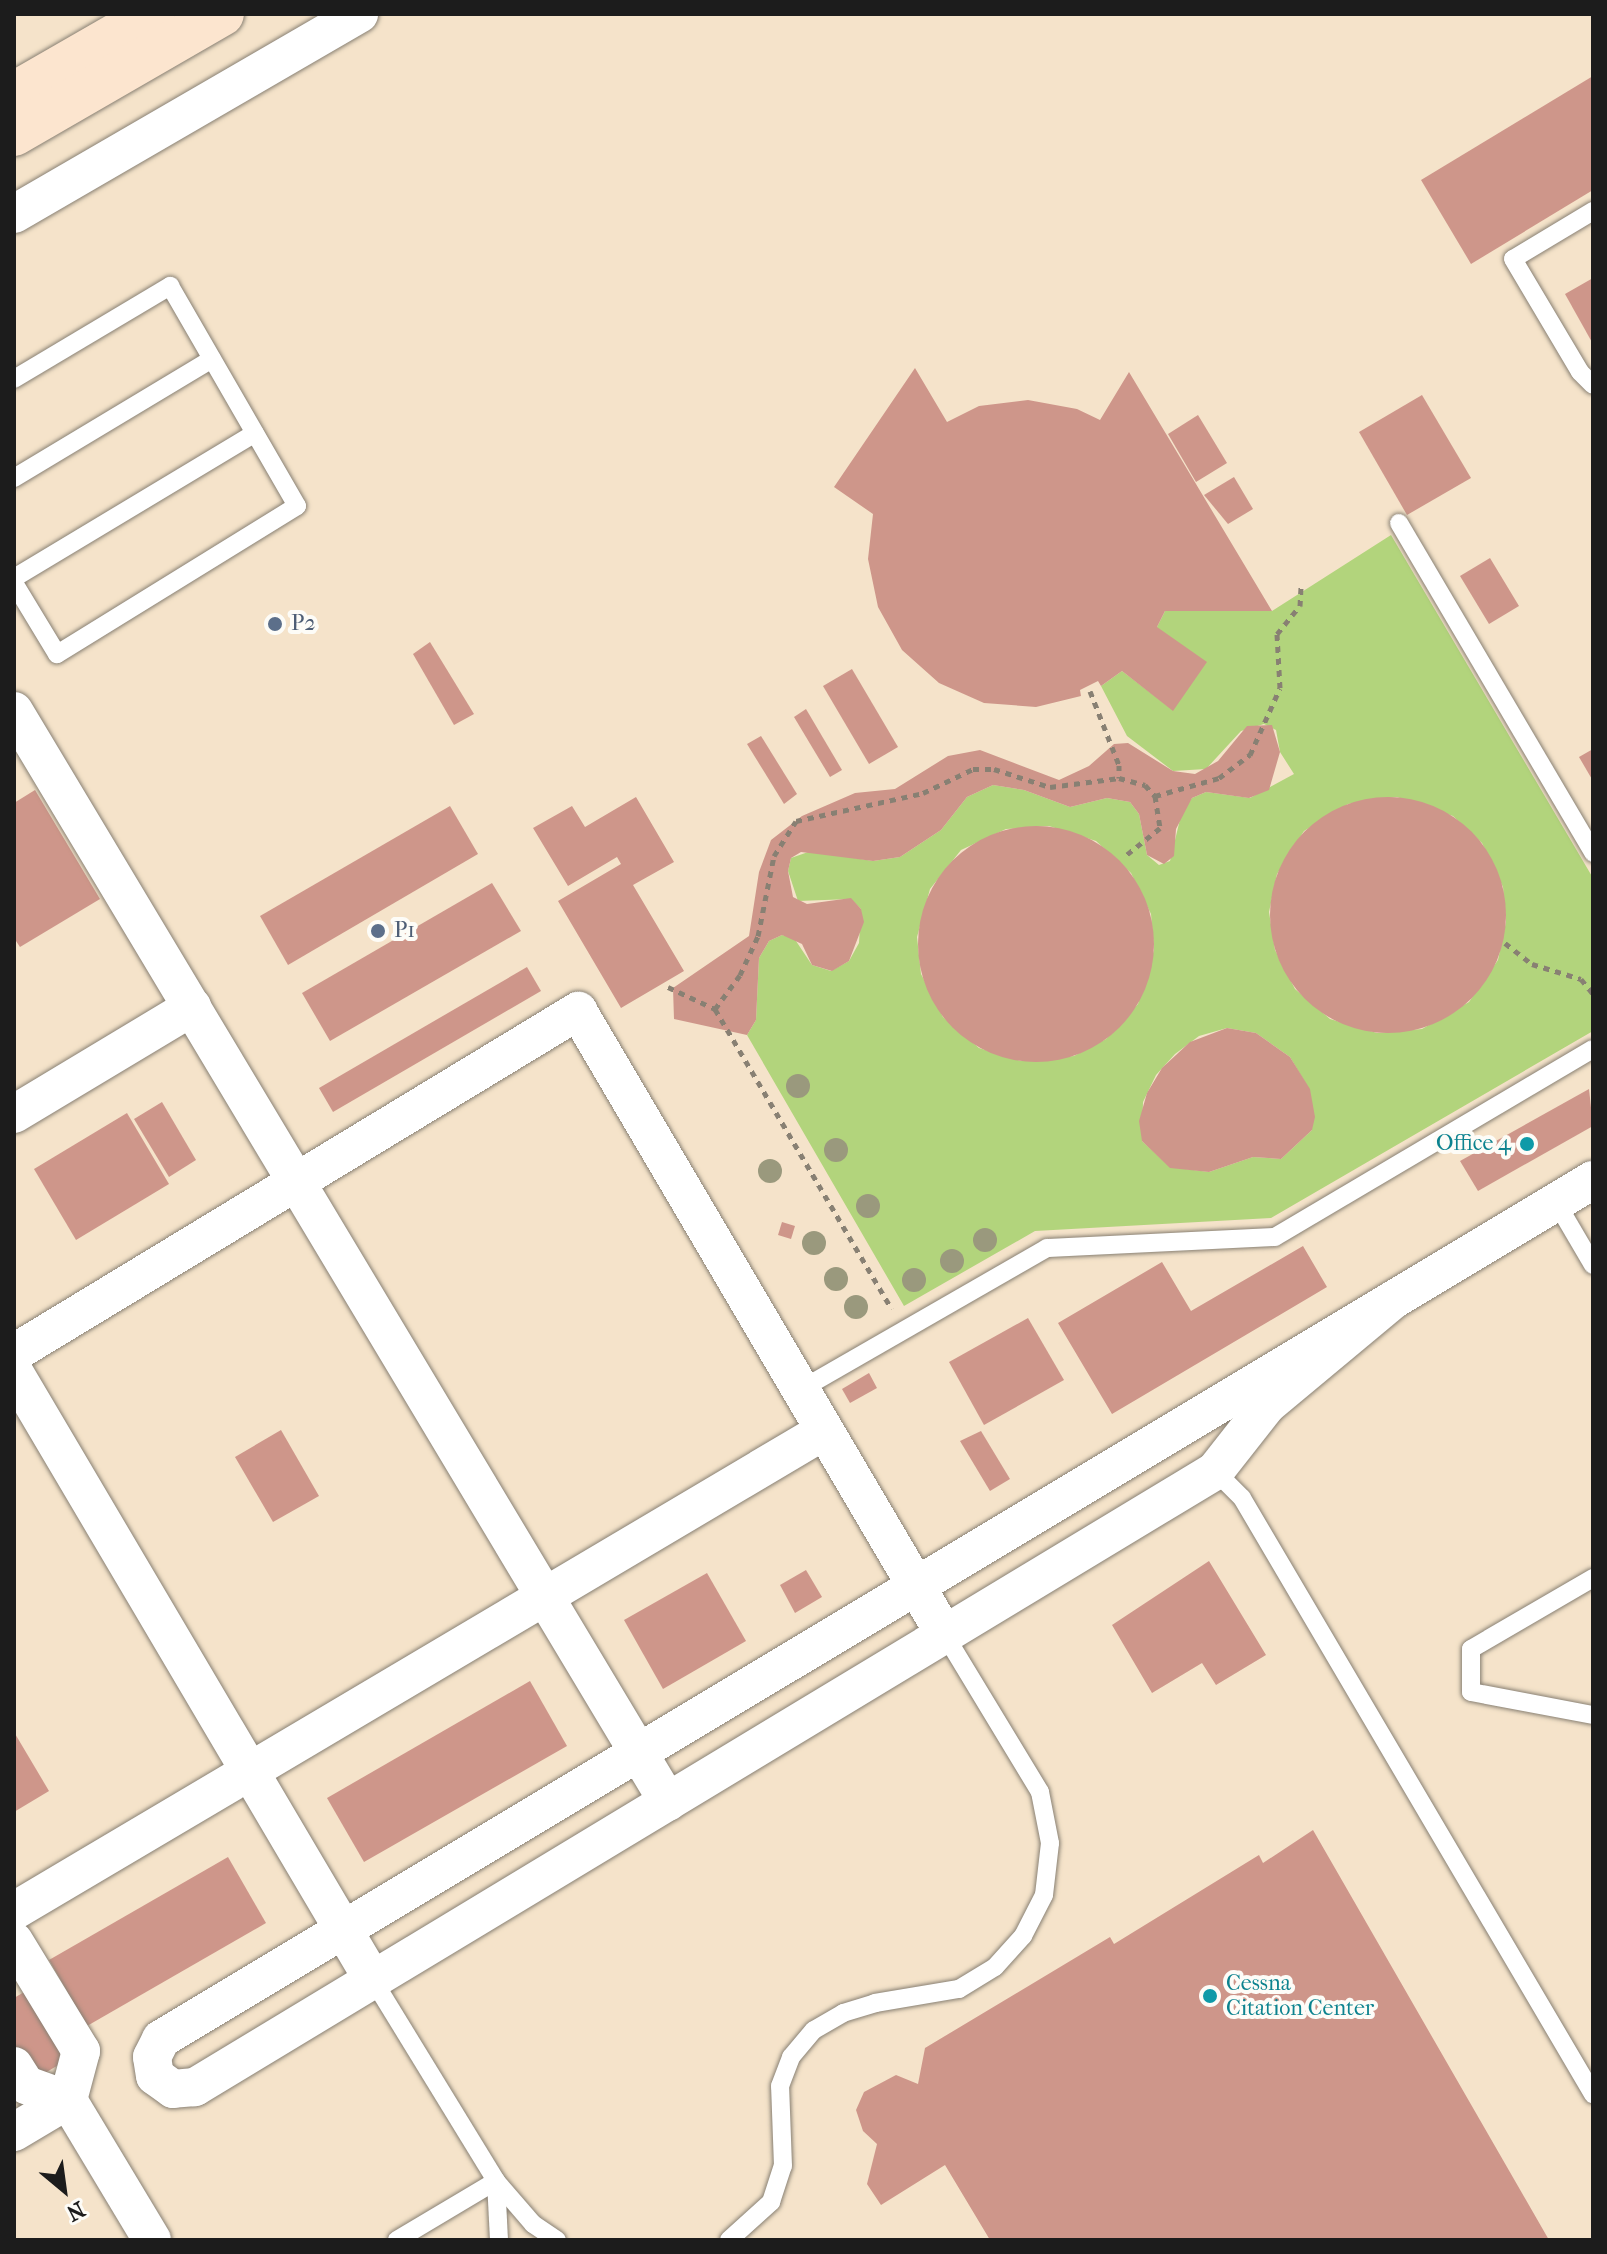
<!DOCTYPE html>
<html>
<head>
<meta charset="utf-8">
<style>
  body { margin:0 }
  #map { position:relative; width:1607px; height:2254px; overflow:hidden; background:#f5e3ca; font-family:"IM FELL French Canon",serif }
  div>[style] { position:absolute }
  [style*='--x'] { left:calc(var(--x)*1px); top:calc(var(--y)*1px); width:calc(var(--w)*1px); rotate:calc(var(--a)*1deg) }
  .green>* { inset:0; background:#b2d47c }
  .building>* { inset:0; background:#ce968a }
  .round { border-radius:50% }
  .path>* { height:5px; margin-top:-2.5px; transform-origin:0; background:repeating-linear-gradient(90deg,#888073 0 6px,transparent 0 12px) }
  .roads { filter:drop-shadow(0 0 2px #888073) drop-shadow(0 0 2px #888073) }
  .service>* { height:18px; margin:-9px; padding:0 9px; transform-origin:9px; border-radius:9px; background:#fff }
  .minor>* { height:38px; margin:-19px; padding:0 19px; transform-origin:19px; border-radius:19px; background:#fff }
  .secondary>* { height:44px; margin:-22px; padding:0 22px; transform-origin:22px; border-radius:22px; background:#fce5cf }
  .trees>* { width:24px; height:24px; margin:-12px; border-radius:50%; background:#9a997d }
  .dots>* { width:22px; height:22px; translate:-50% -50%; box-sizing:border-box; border:4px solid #fdfcf7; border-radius:50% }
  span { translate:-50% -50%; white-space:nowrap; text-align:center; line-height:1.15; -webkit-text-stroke:8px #fdfcf7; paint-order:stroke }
  .service-label { font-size:22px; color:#4e5e75 }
  .left { translate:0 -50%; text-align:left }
  .culture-label { font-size:22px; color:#0d838f }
  .right { translate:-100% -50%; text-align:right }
  .frame { position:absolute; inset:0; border:16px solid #1c1c1c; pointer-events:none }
  .north { position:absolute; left:24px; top:2150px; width:80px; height:80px; -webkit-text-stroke:6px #fdfcf7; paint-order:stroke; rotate:151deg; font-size:22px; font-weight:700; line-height:32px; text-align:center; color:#1c1c1c }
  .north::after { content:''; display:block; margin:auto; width:28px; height:36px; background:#1c1c1c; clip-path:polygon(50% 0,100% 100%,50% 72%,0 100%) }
</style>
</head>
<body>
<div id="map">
  <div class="green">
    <div style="clip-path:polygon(evenodd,1391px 535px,1593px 878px,1593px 1031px,1271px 1218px,1035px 1231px,904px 1306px,747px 1035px,756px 1020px,759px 958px,769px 941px,782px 935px,794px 938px,812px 965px,831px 971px,849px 961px,859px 943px,861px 909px,851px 899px,798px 901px,788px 871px,791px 858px,811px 851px,873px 861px,900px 857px,941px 830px,967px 797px,993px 785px,1024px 790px,1070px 807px,1107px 798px,1130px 802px,1139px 814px,1147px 855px,1159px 865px,1170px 861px,1182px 811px,1192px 798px,1206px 792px,1250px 798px,1294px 774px,1280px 752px,1276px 730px,1264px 724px,1241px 731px,1206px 769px,1173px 771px,1127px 736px,1101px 686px,1122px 671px,1173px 710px,1157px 627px,1165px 611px,1272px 611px,1391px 535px,1397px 797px,1453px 816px,1482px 843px,1503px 887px,1506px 922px,1498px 960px,1469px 1002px,1422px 1029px,1377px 1033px,1330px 1019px,1295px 989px,1275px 950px,1269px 912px,1277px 874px,1304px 831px,1348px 804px,1397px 797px,1391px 535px,1049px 826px,1096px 841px,1131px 873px,1151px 914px,1154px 950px,1138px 1004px,1106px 1039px,1074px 1056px,1021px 1061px,979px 1048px,943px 1017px,921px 974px,917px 937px,930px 889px,961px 850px,1006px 829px,1049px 826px,1391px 535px,1227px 1028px,1256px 1033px,1290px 1057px,1309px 1089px,1312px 1130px,1281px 1159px,1253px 1157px,1209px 1172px,1170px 1167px,1142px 1141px,1143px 1102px,1156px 1075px,1175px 1054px,1199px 1036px,1227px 1028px)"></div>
  </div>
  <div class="building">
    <div style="clip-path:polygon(1593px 76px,1593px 190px,1471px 264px,1421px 180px)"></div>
    <div style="clip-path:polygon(1593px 278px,1593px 344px,1565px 294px)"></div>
    <div style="clip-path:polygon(915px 368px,947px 422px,979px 406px,1028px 400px,1077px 409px,1100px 420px,1129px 372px,1272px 611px,1165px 611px,1157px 627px,1207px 662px,1173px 711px,1122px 671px,1101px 686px,1098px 681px,1080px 690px,1081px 696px,1036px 707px,984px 703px,939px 683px,902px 650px,878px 607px,868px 559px,873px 514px,834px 487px)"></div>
    <div style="clip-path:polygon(1422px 395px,1471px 478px,1407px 515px,1359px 432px)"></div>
    <div style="clip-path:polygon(1198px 415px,1227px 463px,1196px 482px,1168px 434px)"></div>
    <div style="clip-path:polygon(1234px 477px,1253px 509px,1228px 524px,1204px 495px)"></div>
    <div style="clip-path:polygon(1490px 558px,1519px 606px,1489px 624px,1460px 576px)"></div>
    <div style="clip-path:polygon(430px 642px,474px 714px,454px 725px,413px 654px)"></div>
    <div style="clip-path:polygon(852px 669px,898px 747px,869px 764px,823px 686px)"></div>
    <div style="clip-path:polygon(806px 709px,842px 770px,830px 777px,794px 717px)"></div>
    <div style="clip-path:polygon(1272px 725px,1280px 752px,1269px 790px,1249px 798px,1206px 792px,1192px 798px,1176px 829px,1174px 856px,1164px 864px,1147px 855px,1139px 814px,1130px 802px,1107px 798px,1070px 807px,1024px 790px,993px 785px,967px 797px,941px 830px,900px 857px,873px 861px,801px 852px,791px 858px,788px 871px,793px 897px,807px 904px,851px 898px,861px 909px,864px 922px,849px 961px,832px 971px,812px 965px,802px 944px,782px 935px,769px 941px,759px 958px,756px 1020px,747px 1035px,674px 1019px,673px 988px,749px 936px,759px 872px,771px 840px,802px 816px,855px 793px,895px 789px,948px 756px,980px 750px,1059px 780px,1089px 766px,1114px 744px,1128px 743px,1173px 771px,1195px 774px,1218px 761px,1247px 726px)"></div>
    <div style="clip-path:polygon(761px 736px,797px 794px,784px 804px,747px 744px)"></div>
    <div style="clip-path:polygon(1593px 749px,1593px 781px,1579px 757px)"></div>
    <div style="clip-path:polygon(35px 790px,100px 899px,20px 947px,14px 938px,14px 803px)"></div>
    <div class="round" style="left:1270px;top:797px;width:236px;height:236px"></div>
    <div style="clip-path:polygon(636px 797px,674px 862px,633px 885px,684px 971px,621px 1008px,558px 901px,621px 864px,617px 857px,568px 886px,533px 828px,572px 806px,585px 827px)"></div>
    <div style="clip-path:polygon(450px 806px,478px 854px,288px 965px,260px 916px)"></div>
    <div class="round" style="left:918px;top:826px;width:236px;height:236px"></div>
    <div style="clip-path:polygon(492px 883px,521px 931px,330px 1041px,302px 993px)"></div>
    <div style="clip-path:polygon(527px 967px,541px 991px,333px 1112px,319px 1088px)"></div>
    <div style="clip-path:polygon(1227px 1028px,1256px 1033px,1290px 1057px,1310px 1089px,1315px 1117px,1312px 1130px,1281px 1159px,1253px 1157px,1209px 1172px,1170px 1168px,1142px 1141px,1139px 1121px,1147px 1093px,1162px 1068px,1190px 1042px)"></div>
    <div style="clip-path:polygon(1589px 1089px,1593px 1126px,1478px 1191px,1460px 1161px)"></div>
    <div style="clip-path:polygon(162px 1102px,196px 1160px,169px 1177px,134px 1119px)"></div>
    <div style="clip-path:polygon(127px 1113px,169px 1184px,76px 1240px,34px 1169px)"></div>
    <div style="clip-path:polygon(782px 1222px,795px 1226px,791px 1239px,778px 1235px)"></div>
    <div style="clip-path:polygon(1303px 1246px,1327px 1287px,1112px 1414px,1058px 1323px,1162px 1262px,1191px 1311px)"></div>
    <div style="clip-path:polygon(1028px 1318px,1064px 1380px,984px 1425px,949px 1362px)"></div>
    <div style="clip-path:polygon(869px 1373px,877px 1388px,850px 1403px,842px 1389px)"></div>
    <div style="clip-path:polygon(281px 1430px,319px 1496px,273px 1522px,235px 1457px)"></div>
    <div style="clip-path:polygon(981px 1431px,1010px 1479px,990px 1491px,960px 1441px)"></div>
    <div style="clip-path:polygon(1209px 1561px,1266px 1655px,1216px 1685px,1202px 1663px,1152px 1693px,1112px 1625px)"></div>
    <div style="clip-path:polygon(806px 1570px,822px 1597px,795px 1613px,780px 1585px)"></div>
    <div style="clip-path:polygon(707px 1573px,746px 1641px,663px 1689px,624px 1620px)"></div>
    <div style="clip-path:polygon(530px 1681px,567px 1746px,364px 1862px,327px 1798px)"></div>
    <div style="clip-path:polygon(14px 1732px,49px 1791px,14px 1812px)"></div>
    <div style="clip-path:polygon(1313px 1830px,1549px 2240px,990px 2240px,945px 2165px,881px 2205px,867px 2184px,877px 2144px,863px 2131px,856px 2110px,864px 2092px,896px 2075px,918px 2084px,925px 2048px,1110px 1937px,1114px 1944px,1259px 1855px,1263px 1863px)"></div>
    <div style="clip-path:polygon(228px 1857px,266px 1923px,87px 2026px,49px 1960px)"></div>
    <div style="clip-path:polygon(26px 1991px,67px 2060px,33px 2080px,14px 2047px,14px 1998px)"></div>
  </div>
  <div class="path">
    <div style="--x:1090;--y:691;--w:79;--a:68.6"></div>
    <div style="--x:1119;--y:765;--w:13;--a:90"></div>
    <div style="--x:1155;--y:796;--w:66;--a:-15.7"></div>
    <div style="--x:1219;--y:778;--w:39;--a:-37"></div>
    <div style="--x:1250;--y:755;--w:73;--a:-65.9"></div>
    <div style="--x:1280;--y:688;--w:54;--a:-93.2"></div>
    <div style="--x:1277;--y:634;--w:36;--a:-51"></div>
    <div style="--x:1300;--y:606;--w:21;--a:-87"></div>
    <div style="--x:1505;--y:943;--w:34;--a:38"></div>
    <div style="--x:1532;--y:964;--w:51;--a:17"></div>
    <div style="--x:1581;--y:979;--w:19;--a:51"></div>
    <div style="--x:668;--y:987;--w:52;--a:25.1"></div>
    <div style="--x:715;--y:1009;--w:348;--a:59.5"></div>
    <div style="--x:715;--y:1009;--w:42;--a:-53.7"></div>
    <div style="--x:740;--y:975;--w:43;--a:-65.2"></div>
    <div style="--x:758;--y:936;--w:82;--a:-78.7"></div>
    <div style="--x:774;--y:856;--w:41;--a:-57.8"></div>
    <div style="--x:796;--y:821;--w:130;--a:-12.4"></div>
    <div style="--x:923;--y:793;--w:55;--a:-25.6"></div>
    <div style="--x:973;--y:769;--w:21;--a:0"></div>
    <div style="--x:994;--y:769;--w:59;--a:17.8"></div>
    <div style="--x:1050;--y:787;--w:70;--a:-7.4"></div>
    <div style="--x:1119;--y:778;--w:27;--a:15"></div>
    <div style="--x:1145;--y:785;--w:15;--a:48"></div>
    <div style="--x:1155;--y:796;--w:32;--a:81"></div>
    <div style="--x:1160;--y:828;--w:45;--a:141.3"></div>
  </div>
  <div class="roads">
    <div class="service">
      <div style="--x:1593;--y:211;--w:93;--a:149"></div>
      <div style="--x:1513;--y:259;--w:131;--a:59.3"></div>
      <div style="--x:1580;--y:372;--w:18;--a:45"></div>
      <div style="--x:14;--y:379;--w:182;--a:-30.8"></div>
      <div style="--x:170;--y:286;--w:254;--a:60"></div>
      <div style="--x:297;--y:506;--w:282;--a:148.3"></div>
      <div style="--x:57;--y:654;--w:83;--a:-121.2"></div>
      <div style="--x:14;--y:478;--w:231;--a:-31"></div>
      <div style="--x:1399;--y:523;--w:383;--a:59.5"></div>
      <div style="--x:14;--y:578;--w:281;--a:-31"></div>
      <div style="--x:1556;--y:1202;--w:73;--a:59.6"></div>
      <div style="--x:800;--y:1390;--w:285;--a:-29.9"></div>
      <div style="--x:1047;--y:1248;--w:228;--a:-2.8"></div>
      <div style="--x:1275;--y:1237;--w:369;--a:-30.6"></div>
      <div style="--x:1215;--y:1471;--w:38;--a:45"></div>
      <div style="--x:1242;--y:1498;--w:692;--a:59.51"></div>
      <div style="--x:1593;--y:1578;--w:141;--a:149.8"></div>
      <div style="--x:1471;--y:1649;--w:43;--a:90"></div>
      <div style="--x:1471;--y:1692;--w:124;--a:10.7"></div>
      <div style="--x:373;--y:1980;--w:236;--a:58.5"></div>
      <div style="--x:496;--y:2181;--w:57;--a:49.3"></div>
      <div style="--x:533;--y:2224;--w:29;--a:34"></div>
      <div style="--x:397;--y:2240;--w:115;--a:-30.8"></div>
      <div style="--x:496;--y:2181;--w:59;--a:87.1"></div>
      <div style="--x:729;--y:2240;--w:57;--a:-42.1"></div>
      <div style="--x:771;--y:2202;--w:38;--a:-72"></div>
      <div style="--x:783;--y:2166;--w:80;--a:-92.1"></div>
      <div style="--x:780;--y:2086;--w:31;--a:-69"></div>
      <div style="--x:791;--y:2057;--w:35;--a:-50"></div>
      <div style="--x:814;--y:2030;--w:34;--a:-30"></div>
      <div style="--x:843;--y:2013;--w:34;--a:-17"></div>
      <div style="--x:875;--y:2003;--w:85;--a:-9.5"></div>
      <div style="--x:959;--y:1989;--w:42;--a:-31.4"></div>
      <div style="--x:995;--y:1967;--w:42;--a:-47.9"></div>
      <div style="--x:1023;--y:1936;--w:46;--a:-62.9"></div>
      <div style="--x:1044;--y:1895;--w:52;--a:-83.4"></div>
      <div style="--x:1050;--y:1843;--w:52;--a:-101.1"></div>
      <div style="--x:1040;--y:1792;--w:184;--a:-121.2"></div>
    </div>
    <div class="minor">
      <div style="--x:14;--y:214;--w:399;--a:-30.1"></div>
      <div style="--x:14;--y:711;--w:1272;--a:59.06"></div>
      <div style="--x:14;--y:1114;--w:208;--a:-31"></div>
      <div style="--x:1393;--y:1300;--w:164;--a:140.2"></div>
      <div style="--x:1267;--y:1405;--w:84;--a:128.2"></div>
      <div style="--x:1215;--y:1471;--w:1192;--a:148.87"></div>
      <div style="--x:195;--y:2087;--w:22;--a:175"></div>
      <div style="--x:173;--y:2089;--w:22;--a:-144"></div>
      <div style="--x:155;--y:2076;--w:19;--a:-99"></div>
      <div style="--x:152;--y:2057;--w:20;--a:-63"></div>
      <div style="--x:161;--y:2039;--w:1670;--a:-30.96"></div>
      <div style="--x:14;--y:1353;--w:660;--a:-31.23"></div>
      <div style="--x:578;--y:1011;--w:724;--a:59.54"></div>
      <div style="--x:14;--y:1372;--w:706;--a:59.44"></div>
      <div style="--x:14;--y:1911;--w:942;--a:-30.65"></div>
      <div style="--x:14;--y:1941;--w:129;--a:58.7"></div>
      <div style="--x:81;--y:2051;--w:51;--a:104.9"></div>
      <div style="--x:68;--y:2100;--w:63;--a:149.3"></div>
      <div style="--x:14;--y:2066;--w:22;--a:58"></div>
      <div style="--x:26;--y:2085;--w:45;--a:19.7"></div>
      <div style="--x:68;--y:2100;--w:163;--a:59"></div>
    </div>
    <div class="secondary">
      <div style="--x:14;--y:94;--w:160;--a:-29.9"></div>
      <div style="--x:14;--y:134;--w:240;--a:-30"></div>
    </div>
  </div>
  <div class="trees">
    <div style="left:798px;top:1086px"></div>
    <div style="left:836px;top:1150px"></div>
    <div style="left:770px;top:1171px"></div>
    <div style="left:868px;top:1206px"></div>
    <div style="left:985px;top:1240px"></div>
    <div style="left:814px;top:1243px"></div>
    <div style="left:952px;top:1261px"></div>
    <div style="left:836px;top:1279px"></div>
    <div style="left:914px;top:1280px"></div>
    <div style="left:856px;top:1307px"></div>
  </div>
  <div class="dots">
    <div style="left:275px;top:624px;background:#5c6f8a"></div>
    <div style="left:378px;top:931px;background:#5c6f8a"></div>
    <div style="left:1527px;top:1144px;background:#0f9aa8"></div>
    <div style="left:1210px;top:1996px;background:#0f9aa8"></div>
  </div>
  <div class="service-label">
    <span class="left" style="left:291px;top:624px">P2</span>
    <span class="left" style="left:394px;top:931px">P1</span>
  </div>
  <div class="culture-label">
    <span class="right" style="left:1511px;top:1144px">Office 4</span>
    <span class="left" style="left:1226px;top:1996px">Cessna<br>Citation Center</span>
  </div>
  <div class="frame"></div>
  <div class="north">N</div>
</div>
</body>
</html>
